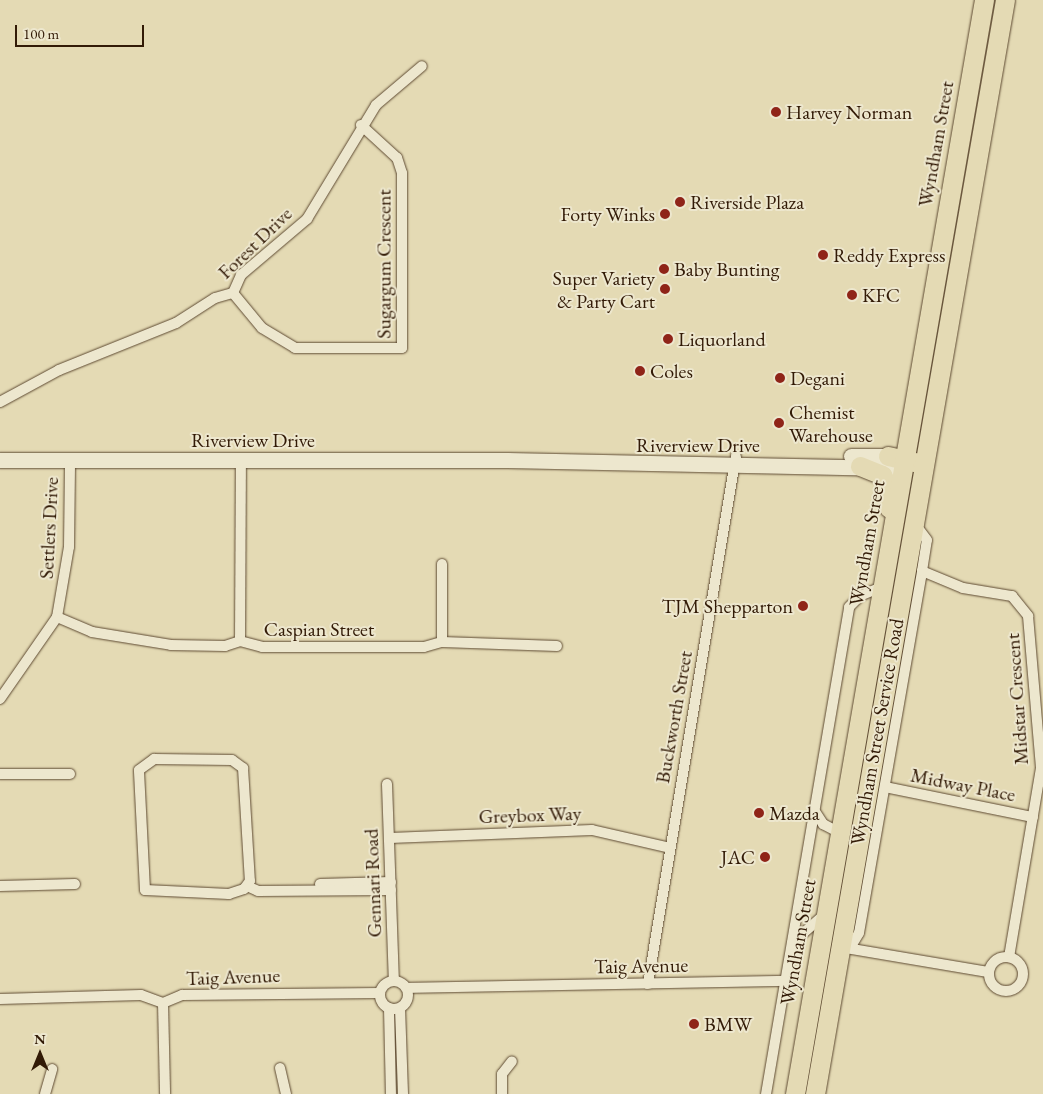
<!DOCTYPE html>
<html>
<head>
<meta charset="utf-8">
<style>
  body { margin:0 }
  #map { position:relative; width:1043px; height:1094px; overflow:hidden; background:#e4dab4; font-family:"EB Garamond",serif }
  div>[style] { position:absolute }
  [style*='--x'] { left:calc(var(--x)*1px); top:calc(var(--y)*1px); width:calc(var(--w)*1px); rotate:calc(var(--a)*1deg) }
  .roads { filter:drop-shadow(0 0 1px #5e4a32) drop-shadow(0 0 1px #5e4a32) }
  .street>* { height:10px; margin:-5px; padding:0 5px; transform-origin:5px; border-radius:5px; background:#ede7ce }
  .street>.ring { margin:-5px; padding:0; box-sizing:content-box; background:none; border:10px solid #ede7ce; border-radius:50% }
  .secondary>* { height:15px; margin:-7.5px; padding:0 7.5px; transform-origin:7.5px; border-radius:7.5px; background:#ede7ce }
  .highway>* { height:19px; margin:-9.5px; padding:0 9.5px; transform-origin:9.5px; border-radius:9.5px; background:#e4dab4 }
  .dots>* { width:14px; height:14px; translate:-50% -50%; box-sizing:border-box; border:2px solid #ede7ce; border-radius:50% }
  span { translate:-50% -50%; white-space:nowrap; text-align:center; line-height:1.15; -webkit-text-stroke:4px #ede7ce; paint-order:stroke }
  .poi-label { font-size:20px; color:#321a06 }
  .left { translate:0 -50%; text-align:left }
  .right { translate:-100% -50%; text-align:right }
  .street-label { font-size:20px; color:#321a06 }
  .north { position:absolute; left:15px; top:1029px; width:50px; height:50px; -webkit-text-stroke:4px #ede7ce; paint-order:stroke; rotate:0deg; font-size:14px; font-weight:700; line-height:20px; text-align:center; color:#321a06 }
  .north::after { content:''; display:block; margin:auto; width:18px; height:22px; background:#321a06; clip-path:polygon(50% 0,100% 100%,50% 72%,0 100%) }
  .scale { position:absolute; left:15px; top:25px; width:129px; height:22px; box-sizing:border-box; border:2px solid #321a06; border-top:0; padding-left:6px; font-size:15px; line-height:18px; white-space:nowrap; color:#321a06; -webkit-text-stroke:4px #ede7ce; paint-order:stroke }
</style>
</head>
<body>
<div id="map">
  <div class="roads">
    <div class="street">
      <div style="--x:233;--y:293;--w:45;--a:50.4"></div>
      <div style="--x:262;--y:328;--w:39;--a:31"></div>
      <div style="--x:295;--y:348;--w:107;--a:0"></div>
      <div style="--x:402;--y:348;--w:175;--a:-90"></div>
      <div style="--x:402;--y:173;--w:16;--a:-108"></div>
      <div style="--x:397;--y:158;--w:49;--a:-137.5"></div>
      <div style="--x:0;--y:402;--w:67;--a:-28.5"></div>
      <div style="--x:59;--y:370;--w:126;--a:-21.9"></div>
      <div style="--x:176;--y:323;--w:46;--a:-32.7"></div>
      <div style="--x:215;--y:298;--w:19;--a:-16"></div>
      <div style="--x:233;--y:293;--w:20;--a:-66"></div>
      <div style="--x:241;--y:275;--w:87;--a:-40.3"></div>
      <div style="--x:307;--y:219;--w:133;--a:-58.8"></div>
      <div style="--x:376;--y:105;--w:60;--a:-40.3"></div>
      <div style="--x:922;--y:571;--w:44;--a:22.5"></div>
      <div style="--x:963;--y:588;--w:50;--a:9.3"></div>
      <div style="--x:1012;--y:596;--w:26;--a:51"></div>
      <div style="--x:1028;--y:616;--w:153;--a:85.1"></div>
      <div style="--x:1041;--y:768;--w:192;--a:99.6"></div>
      <div style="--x:57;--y:617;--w:38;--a:23"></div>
      <div style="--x:92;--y:632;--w:80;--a:9.3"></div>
      <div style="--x:171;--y:645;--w:54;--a:1.1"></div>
      <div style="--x:225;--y:646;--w:16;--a:-18"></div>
      <div style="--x:240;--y:641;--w:23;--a:15"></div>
      <div style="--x:262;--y:647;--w:162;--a:0"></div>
      <div style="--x:424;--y:647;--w:19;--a:-16"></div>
      <div style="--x:442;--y:642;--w:115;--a:2"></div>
      <div style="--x:240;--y:641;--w:181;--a:-89.7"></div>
      <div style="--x:442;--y:642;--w:78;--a:-90"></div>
      <div style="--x:0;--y:699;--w:100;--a:-55.2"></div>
      <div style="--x:57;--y:617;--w:71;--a:-80.3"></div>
      <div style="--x:69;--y:547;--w:87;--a:-89.3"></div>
      <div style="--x:154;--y:759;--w:78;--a:0.7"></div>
      <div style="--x:232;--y:760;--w:14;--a:36"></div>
      <div style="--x:243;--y:768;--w:113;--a:86.5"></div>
      <div style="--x:250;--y:881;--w:10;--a:127"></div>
      <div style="--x:244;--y:889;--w:16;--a:162"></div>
      <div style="--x:229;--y:894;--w:84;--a:-177.3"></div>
      <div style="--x:145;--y:890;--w:120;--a:-92.9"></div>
      <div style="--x:139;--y:770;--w:19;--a:-36"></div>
      <div style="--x:0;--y:774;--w:70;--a:0"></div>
      <div style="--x:387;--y:784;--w:197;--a:88"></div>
      <div style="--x:885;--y:787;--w:151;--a:11.5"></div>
      <div style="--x:814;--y:810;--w:17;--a:57"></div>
      <div style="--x:823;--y:824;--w:19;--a:28"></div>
      <div style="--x:390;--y:838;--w:202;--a:-2.3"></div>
      <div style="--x:592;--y:830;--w:80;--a:13"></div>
      <div style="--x:320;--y:884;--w:71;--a:-1.6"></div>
      <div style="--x:0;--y:886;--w:75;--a:-1.5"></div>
      <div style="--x:247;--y:886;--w:12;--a:24"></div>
      <div style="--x:258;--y:891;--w:133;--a:-0.4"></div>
      <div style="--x:792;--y:943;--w:44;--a:-41.3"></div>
      <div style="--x:846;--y:948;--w:144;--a:9.6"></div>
      <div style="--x:850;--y:948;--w:17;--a:-59"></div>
      <div style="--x:859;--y:933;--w:367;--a:-80.1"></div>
      <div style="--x:922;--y:571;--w:31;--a:-81"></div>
      <div style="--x:927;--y:540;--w:21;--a:-127"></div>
      <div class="ring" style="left:989px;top:957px;width:24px;height:24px"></div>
      <div class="ring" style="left:380px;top:981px;width:18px;height:18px"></div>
      <div style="--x:648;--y:984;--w:535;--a:-80.54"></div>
      <div style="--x:407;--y:988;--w:378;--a:-1.1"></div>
      <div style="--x:0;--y:999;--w:141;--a:-1.6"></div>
      <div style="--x:141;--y:995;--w:23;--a:20"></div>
      <div style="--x:163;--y:1003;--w:21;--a:-23"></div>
      <div style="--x:182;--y:995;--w:198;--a:-0.6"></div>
      <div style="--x:163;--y:1003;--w:91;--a:88.7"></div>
      <div style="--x:389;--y:1008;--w:86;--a:88.7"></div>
      <div style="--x:400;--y:1008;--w:86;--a:88"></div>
      <div style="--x:280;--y:1068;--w:27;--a:77"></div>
      <div style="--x:45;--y:1094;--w:26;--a:-74"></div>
      <div style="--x:502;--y:1094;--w:20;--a:-90"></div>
      <div style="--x:502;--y:1074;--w:16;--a:-52"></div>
      <div style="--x:766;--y:1094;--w:494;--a:-80.3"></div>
      <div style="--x:849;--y:607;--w:16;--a:-45"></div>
      <div style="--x:860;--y:596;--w:25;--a:-23"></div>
    </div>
    <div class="secondary">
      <div style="--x:851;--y:456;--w:37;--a:0"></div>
      <div style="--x:0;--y:460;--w:507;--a:0"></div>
      <div style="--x:507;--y:460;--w:383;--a:1.2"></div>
    </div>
    <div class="highway">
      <div style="--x:888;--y:456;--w:28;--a:13"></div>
      <div style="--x:860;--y:466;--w:24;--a:22"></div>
      <div style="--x:882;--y:475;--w:17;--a:62"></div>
      <div style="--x:890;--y:490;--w:18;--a:93"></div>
      <div style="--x:795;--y:1094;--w:1110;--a:-80.2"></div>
      <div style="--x:815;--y:1094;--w:1110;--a:-80.15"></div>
    </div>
  </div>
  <div class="dots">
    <div style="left:776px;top:112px;background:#8f2418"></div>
    <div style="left:680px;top:202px;background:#8f2418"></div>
    <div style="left:665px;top:214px;background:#8f2418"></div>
    <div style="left:823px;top:255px;background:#8f2418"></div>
    <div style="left:664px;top:269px;background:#8f2418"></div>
    <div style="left:665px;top:289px;background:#8f2418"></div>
    <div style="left:852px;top:295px;background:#8f2418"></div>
    <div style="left:668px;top:339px;background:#8f2418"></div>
    <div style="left:640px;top:371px;background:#8f2418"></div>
    <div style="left:780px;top:378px;background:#8f2418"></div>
    <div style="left:779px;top:423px;background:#8f2418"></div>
    <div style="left:803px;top:606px;background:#8f2418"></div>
    <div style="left:759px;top:813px;background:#8f2418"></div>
    <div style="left:765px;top:857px;background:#8f2418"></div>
    <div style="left:694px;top:1024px;background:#8f2418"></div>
  </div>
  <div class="poi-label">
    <span class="left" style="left:786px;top:112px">Harvey Norman</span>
    <span class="left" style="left:690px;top:202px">Riverside Plaza</span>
    <span class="right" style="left:655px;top:214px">Forty Winks</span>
    <span class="left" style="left:833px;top:255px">Reddy Express</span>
    <span class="left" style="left:674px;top:269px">Baby Bunting</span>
    <span class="right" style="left:655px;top:290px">Super Variety<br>&amp; Party Cart</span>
    <span class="left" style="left:862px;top:295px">KFC</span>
    <span class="left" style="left:678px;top:339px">Liquorland</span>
    <span class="left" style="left:650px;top:371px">Coles</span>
    <span class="left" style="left:790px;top:378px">Degani</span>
    <span class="left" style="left:789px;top:424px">Chemist<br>Warehouse</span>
    <span class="right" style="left:793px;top:606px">TJM Shepparton</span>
    <span class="left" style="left:769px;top:813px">Mazda</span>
    <span class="right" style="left:755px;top:857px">JAC</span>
    <span class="left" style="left:704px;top:1024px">BMW</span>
  </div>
  <div class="street-label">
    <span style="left:936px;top:144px;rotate:-80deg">Wyndham Street</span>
    <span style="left:255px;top:243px;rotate:-44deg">Forest Drive</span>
    <span style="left:384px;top:264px;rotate:-90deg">Sugargum Crescent</span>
    <span style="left:253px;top:440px">Riverview Drive</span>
    <span style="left:698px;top:445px">Riverview Drive</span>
    <span style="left:49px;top:528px;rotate:-87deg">Settlers Drive</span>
    <span style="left:867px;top:543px;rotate:-80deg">Wyndham Street</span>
    <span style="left:319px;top:629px">Caspian Street</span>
    <span style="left:1017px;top:699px;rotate:-94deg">Midstar Crescent</span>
    <span style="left:674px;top:717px;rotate:-80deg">Buckworth Street</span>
    <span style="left:877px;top:732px;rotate:-80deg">Wyndham Street Service Road</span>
    <span style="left:963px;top:785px;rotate:11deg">Midway Place</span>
    <span style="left:530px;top:815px;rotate:-2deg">Greybox Way</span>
    <span style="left:373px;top:883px;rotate:-92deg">Gennari Road</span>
    <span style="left:798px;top:942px;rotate:-80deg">Wyndham Street</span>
    <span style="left:641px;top:966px;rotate:-1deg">Taig Avenue</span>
    <span style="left:233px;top:977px;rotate:-2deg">Taig Avenue</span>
  </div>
  <div class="north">N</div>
  <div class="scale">100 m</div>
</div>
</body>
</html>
